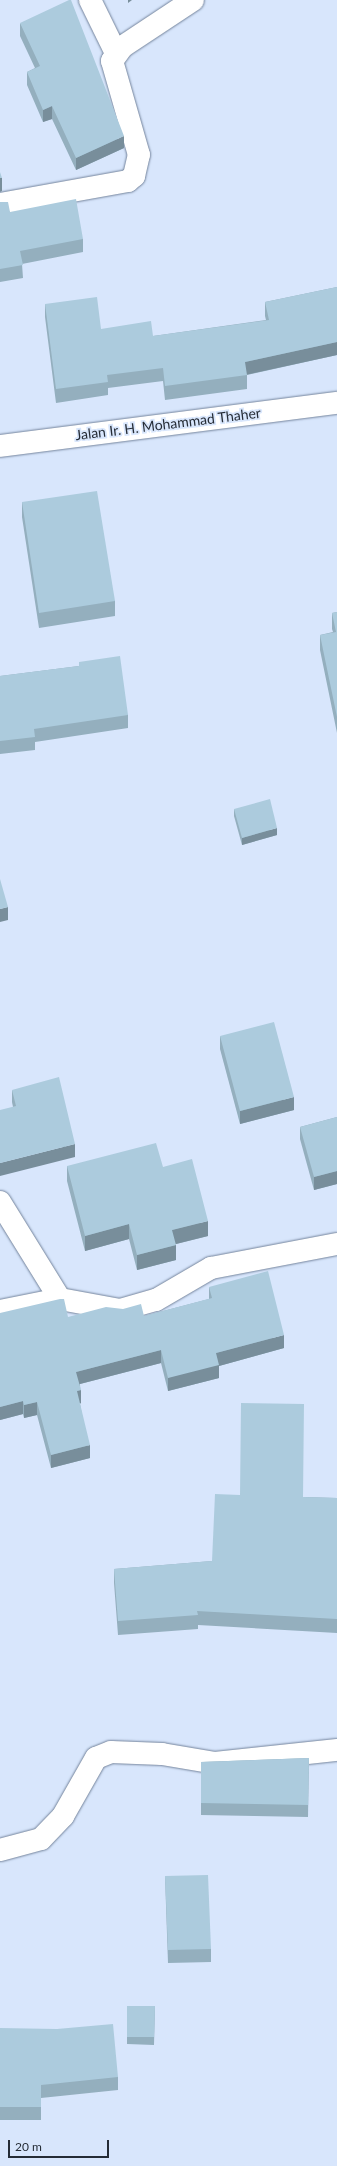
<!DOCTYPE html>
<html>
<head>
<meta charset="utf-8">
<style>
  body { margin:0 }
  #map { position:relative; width:337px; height:2166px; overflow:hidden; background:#d8e6fc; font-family:Lato,sans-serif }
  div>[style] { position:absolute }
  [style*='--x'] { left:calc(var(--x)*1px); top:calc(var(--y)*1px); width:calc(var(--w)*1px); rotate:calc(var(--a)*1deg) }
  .roads { filter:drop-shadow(0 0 1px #74849c) drop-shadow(0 0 1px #74849c) }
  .minor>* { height:22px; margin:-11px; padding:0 11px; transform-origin:11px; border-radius:11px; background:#fff }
  .major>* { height:22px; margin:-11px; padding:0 11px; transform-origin:11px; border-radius:11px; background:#fff }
  .wall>* { inset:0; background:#94afbe }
  .shaded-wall>* { inset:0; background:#788e9b }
  .building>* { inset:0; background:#accbdd }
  span { translate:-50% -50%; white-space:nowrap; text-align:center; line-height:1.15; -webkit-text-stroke:3.5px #d8e6fc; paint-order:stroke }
  .street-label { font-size:14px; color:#252c36 }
  .scale { position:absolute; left:8px; top:2140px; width:101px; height:18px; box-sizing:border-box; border:2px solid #252c36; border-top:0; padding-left:5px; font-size:12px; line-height:14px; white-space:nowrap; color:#252c36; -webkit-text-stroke:3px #d8e6fc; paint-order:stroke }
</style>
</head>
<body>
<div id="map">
  <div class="roads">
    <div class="minor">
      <div style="--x:90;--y:0;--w:59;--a:63.9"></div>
      <div style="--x:0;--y:204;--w:130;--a:-10.2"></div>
      <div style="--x:128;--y:181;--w:8;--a:-40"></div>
      <div style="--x:134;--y:176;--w:22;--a:-77"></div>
      <div style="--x:139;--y:155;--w:98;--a:-106"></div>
      <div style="--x:112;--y:61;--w:17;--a:-54"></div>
      <div style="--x:122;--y:47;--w:85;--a:-33.5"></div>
      <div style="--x:0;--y:1202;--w:114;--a:58.3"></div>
      <div style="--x:0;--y:1311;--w:61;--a:-11.3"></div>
      <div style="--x:60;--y:1299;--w:61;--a:10.4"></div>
      <div style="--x:120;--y:1310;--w:37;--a:-16"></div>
      <div style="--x:156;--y:1300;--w:64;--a:-30.2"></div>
      <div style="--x:211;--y:1268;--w:128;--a:-10.8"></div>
      <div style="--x:0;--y:1850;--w:42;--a:-15"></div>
      <div style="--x:41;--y:1839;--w:32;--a:-46"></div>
      <div style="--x:63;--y:1816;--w:67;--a:-60.4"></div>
      <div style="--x:96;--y:1758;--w:16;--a:-22"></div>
      <div style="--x:111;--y:1752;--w:51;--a:2.2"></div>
      <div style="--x:162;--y:1754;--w:54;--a:9.6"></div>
      <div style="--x:215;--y:1763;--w:123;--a:-6.1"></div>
    </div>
    <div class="major">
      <div style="--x:0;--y:446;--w:340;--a:-7.3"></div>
    </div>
  </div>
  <div class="wall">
    <div style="clip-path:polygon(20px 23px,124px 148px,76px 170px,52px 119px,43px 122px,27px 85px,27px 72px,35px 68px,20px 36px)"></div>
    <div style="clip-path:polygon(0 202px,10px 212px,83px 239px,83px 252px,22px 264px,23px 278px,0 282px)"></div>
    <div style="clip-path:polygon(337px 287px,337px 355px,247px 375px,247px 389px,165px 400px,163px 381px,108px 388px,108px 395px,56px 403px,45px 317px,45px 304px,101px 329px,153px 336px,266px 320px,265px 316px,265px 302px)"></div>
    <div style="clip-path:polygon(22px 502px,115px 601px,115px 616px,39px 628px,22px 517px)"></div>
    <div style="clip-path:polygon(337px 612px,337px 733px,320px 650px,320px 635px,333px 632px,332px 629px,332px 613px)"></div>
    <div style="clip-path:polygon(79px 662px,128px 715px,128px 728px,35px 742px,35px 750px,0 754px,0 676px,79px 666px)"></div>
    <div style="clip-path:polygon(234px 809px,277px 835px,242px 845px,234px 816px)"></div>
    <div style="clip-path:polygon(220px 1036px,294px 1110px,240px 1124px,220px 1049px)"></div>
    <div style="clip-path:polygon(12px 1090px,75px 1157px,13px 1107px,12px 1102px)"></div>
    <div style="clip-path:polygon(337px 1117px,337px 1184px,314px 1190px,300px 1139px,300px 1127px)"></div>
    <div style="clip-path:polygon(67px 1166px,163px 1167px,208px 1236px,176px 1244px,176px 1260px,137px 1270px,129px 1239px,85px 1251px,67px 1181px)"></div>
    <div style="clip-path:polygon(209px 1287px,284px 1348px,219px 1366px,219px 1378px,168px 1391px,161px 1363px,80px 1384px,81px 1403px,80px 1404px,90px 1458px,51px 1468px,37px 1415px,24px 1418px,23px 1414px,0 1420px,0 1313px,68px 1317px,144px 1316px,209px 1299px)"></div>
    <div style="clip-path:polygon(304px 1497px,337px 1498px,337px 1633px,198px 1625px,198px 1629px,118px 1635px,114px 1583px,114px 1569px,212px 1561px)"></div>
    <div style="clip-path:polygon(309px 1758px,308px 1817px,201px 1815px,201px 1762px)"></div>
    <div style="clip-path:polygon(165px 1876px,211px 1949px,211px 1962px,168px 1963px)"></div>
    <div style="clip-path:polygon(127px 2006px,155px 2006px,154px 2045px,127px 2044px)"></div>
    <div style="clip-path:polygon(0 2028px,118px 2077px,118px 2090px,41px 2098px,41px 2120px,0 2120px)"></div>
  </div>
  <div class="shaded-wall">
    <div style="clip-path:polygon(128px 0,132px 0,128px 3px)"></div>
    <div style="clip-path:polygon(52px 106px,52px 119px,43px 122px,43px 110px)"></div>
    <div style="clip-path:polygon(124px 136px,124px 148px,76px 170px,76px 158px)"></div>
    <div style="clip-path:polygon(0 178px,2px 178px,2px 191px,0 192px)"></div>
    <div style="clip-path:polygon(337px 342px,337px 355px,245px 375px,245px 362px)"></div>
    <div style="clip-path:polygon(277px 828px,277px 835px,242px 845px,242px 838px)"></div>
    <div style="clip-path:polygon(8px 907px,8px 920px,0 922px,0 909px)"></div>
    <div style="clip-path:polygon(294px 1097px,294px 1110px,240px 1124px,240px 1111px)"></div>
    <div style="clip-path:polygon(75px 1144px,75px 1157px,0 1176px,0 1163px)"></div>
    <div style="clip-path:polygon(337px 1171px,337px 1184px,314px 1190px,314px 1177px)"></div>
    <div style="clip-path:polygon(208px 1221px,208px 1236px,172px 1245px,172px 1230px)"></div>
    <div style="clip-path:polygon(129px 1224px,129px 1239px,85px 1251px,85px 1236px)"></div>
    <div style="clip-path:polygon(176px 1245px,176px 1260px,137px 1270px,137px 1255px)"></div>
    <div style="clip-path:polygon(284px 1335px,284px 1348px,219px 1366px,219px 1378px,168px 1391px,168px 1378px,216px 1353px)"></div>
    <div style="clip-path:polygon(161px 1350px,161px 1363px,76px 1385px,76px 1372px)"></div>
    <div style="clip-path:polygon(81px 1390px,81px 1403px,77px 1404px,77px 1391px)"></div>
    <div style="clip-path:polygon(23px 1401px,23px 1414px,0 1420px,0 1407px)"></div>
    <div style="clip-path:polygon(37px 1402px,37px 1415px,24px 1418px,24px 1405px)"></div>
    <div style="clip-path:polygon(90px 1445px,90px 1458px,51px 1468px,51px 1455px)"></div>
  </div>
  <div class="building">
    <div style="clip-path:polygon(69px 0,71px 0,124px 136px,76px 158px,52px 106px,43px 110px,27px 72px,40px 66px,20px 23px)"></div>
    <div style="clip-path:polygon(0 172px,2px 178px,0 178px)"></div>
    <div style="clip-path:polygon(76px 199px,83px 239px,20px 251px,23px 265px,0 269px,0 202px,8px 202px,10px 212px)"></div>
    <div style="clip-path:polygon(337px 287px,337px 342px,245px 362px,247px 375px,165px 386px,163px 368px,107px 375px,108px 382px,56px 389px,45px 304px,97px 297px,101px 329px,151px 321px,153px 336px,269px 320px,265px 302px)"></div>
    <div style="clip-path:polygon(97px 491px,115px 601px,39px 613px,22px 502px)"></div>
    <div style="clip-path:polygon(337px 612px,337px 717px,320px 635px,336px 632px,332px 613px)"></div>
    <div style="clip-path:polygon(120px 656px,128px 715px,34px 729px,35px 737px,0 741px,0 676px,79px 666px,79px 662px)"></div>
    <div style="clip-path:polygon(270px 799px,277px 828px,242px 838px,234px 809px)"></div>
    <div style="clip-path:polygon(0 879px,8px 907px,0 909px)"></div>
    <div style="clip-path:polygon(274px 1022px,294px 1097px,240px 1111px,220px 1036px)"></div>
    <div style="clip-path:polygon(59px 1077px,75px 1144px,0 1163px,0 1110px,16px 1106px,12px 1090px)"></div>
    <div style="clip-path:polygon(337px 1117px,337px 1171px,314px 1177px,300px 1127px)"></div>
    <div style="clip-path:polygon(156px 1143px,163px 1167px,192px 1159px,208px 1221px,172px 1230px,176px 1245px,137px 1255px,129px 1224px,85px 1236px,67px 1166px)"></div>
    <div style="clip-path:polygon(268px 1271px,284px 1335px,216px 1353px,219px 1365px,168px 1378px,161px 1350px,76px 1372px,81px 1390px,77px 1391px,90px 1445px,51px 1455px,37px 1402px,24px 1405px,23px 1401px,0 1407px,0 1313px,60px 1299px,64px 1299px,68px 1317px,106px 1307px,123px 1309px,141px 1304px,144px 1316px,212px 1298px,209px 1287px)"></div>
    <div style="clip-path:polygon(241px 1403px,304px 1404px,303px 1497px,337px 1498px,337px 1619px,197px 1611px,198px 1615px,118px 1621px,114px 1569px,212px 1561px,215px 1494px,240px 1495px)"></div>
    <div style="clip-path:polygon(309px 1758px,308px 1805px,201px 1803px,201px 1762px)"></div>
    <div style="clip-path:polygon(208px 1875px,211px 1949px,168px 1950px,165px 1876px)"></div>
    <div style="clip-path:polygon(127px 2006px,155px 2006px,154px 2037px,127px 2037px)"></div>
    <div style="clip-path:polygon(113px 2024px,118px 2077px,41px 2085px,41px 2107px,0 2107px,0 2028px,57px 2029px)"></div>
  </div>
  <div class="street-label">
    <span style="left:168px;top:424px;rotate:-7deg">Jalan Ir. H. Mohammad Thaher</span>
  </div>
  <div class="scale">20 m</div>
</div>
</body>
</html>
